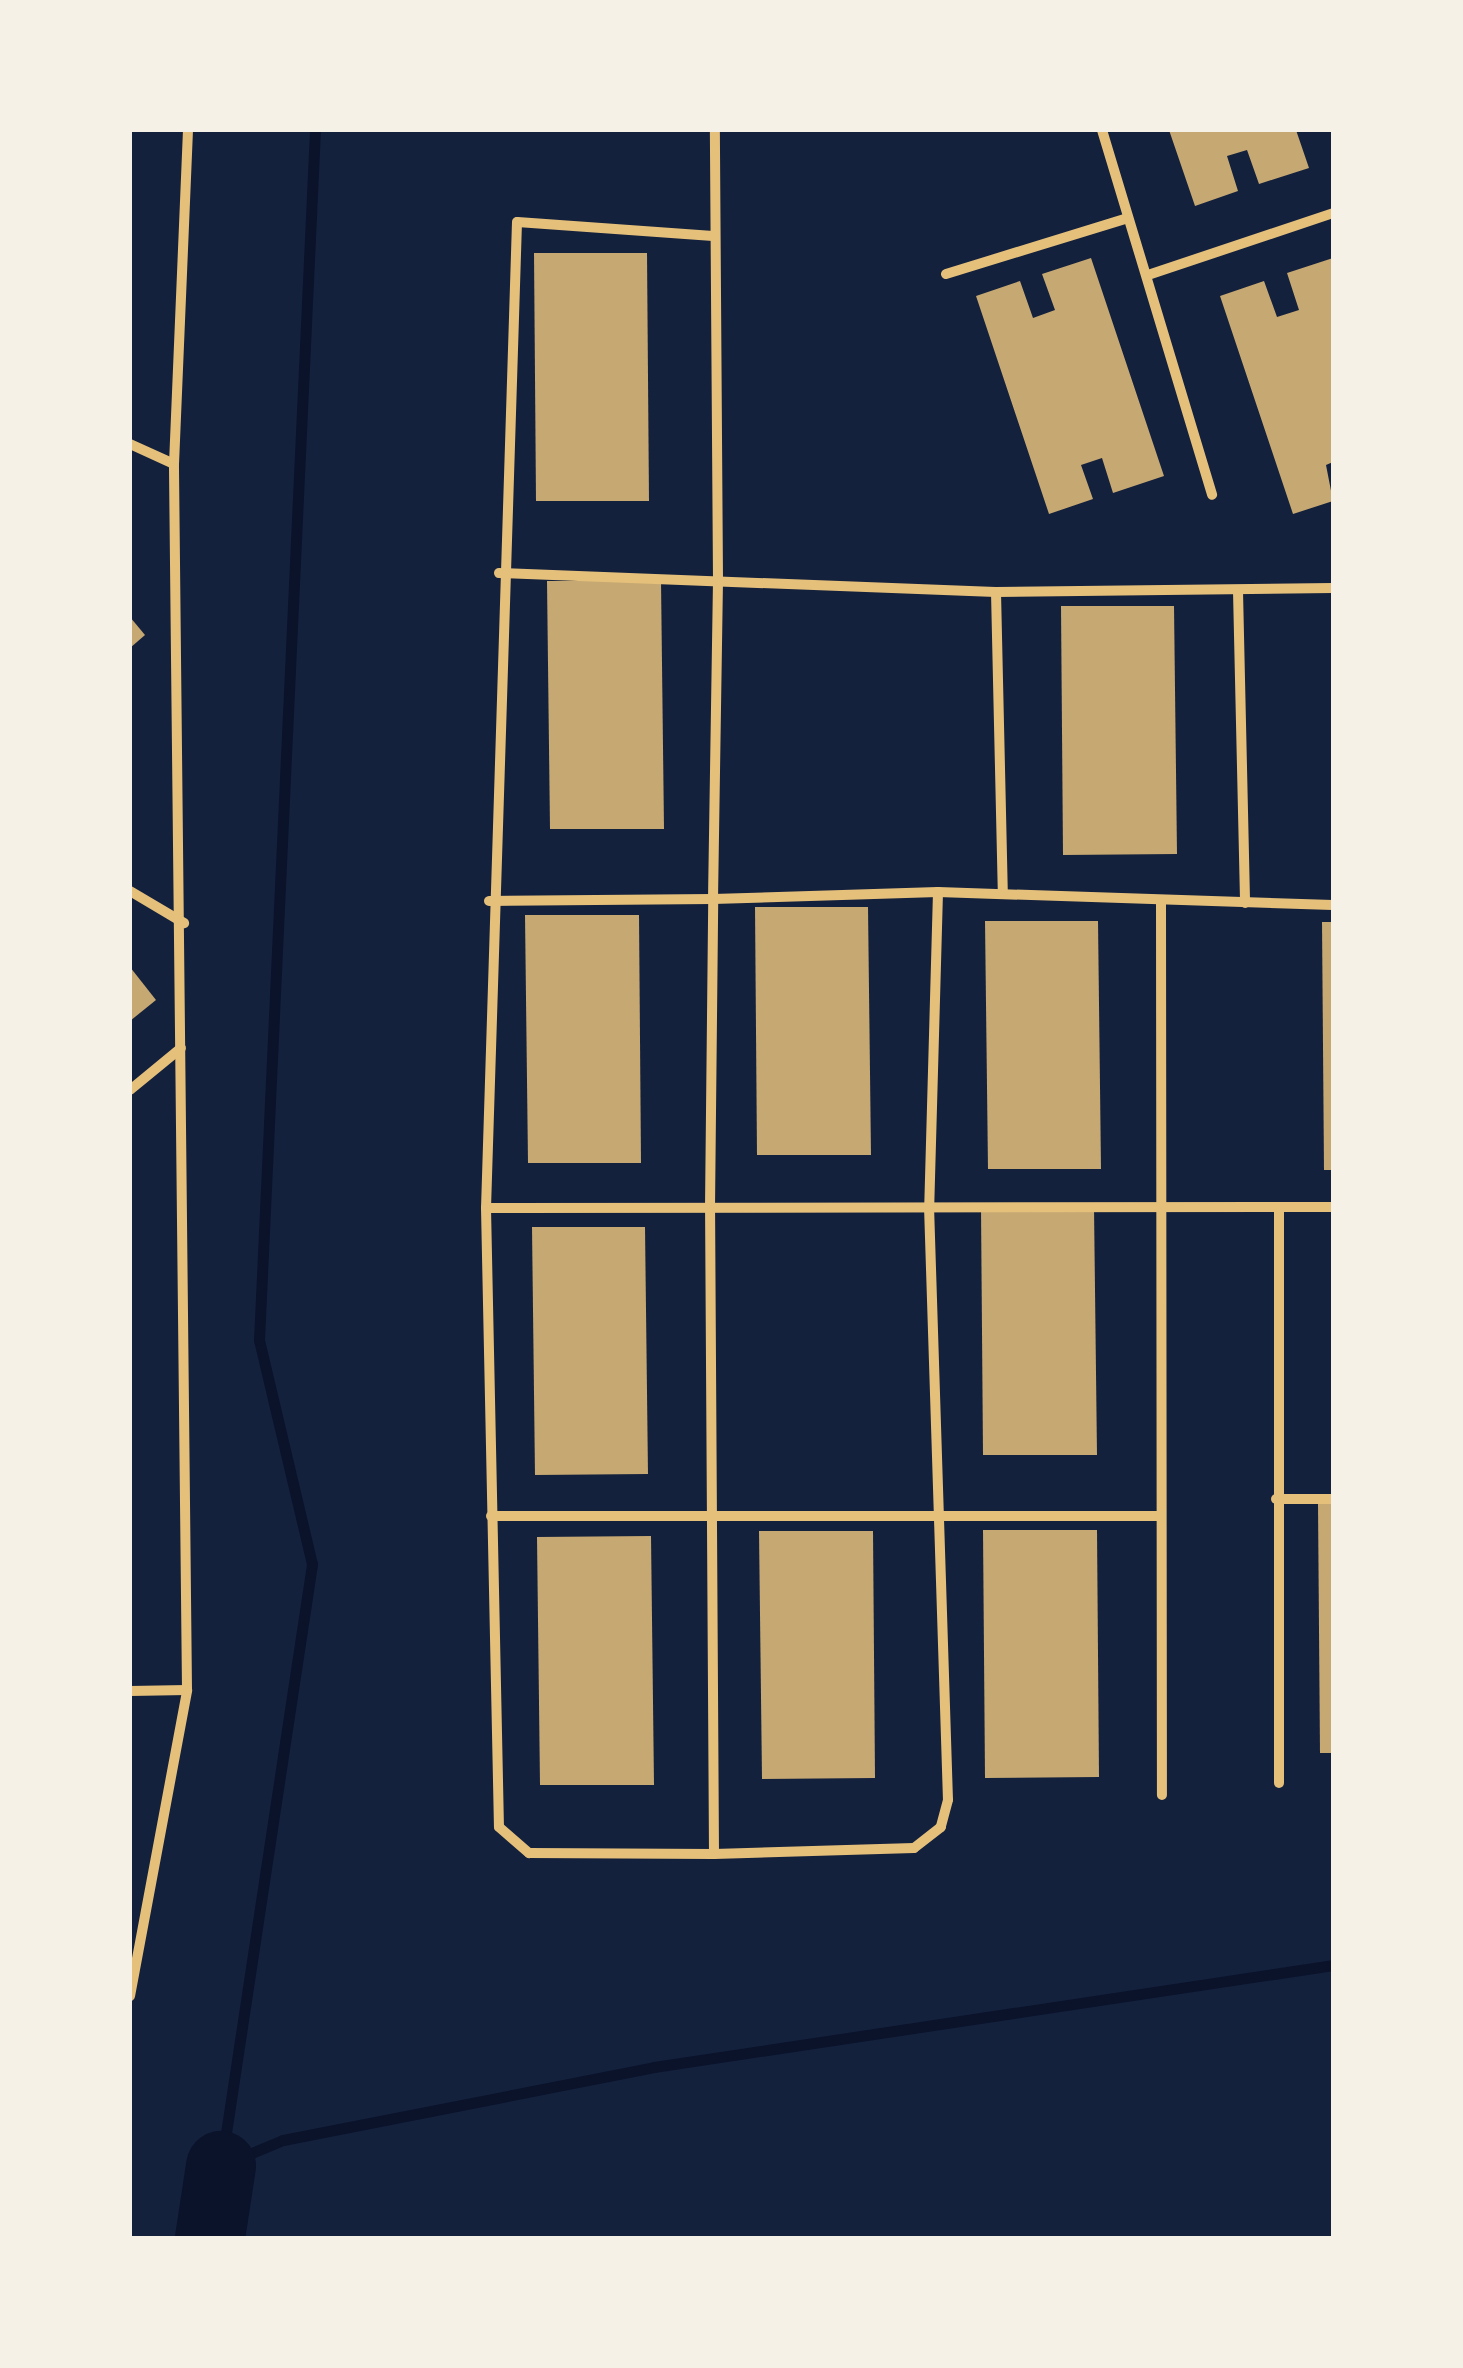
<!DOCTYPE html>
<html>
<head>
<meta charset="utf-8">
<style>
  body { margin:0 }
  #map { position:relative; width:1463px; height:2368px; overflow:hidden; background:#14213d; font-family:Roboto,sans-serif }
  div>[style] { position:absolute }
  [style*='--x'] { left:calc(var(--x)*1px); top:calc(var(--y)*1px); width:calc(var(--w)*1px); rotate:calc(var(--a)*1deg) }
  .stream>* { height:11px; margin:-5.5px; padding:0 5.5px; transform-origin:5.5px; border-radius:5.5px; background:#0b132b }
  .river>* { height:70px; margin:-35px; padding:0 35px; transform-origin:35px; border-radius:35px; background:#0b132b }
  .building>* { inset:0; background:#c6a872 }
  .minor>* { height:10px; margin:-5px; padding:0 5px; transform-origin:5px; border-radius:5px; background:#e5c07b }
  span { translate:-50% -50%; white-space:nowrap; text-align:center; line-height:1.15; -webkit-text-stroke:8px #f6f1e7; paint-order:stroke }
  .frame { position:absolute; inset:0; border:132px solid #f6f1e7; pointer-events:none }
</style>
</head>
<body>
<div id="map">
  <div class="stream">
    <div style="--x:221;--y:2166;--w:609;--a:-81.4"></div>
    <div style="--x:312;--y:1564;--w:230;--a:-103.3"></div>
    <div style="--x:259;--y:1340;--w:1211;--a:-87.35"></div>
    <div style="--x:221;--y:2166;--w:67;--a:-22.8"></div>
    <div style="--x:283;--y:2140;--w:378;--a:-11.1"></div>
    <div style="--x:654;--y:2067;--w:687;--a:-8.54"></div>
  </div>
  <div class="river">
    <div style="--x:210;--y:2238;--w:73;--a:-81.3"></div>
  </div>
  <div class="building">
    <div style="clip-path:polygon(1169px 130px,1296px 130px,1309px 168px,1259px 184px,1247px 150px,1227px 156px,1238px 191px,1195px 206px)"></div>
    <div style="clip-path:polygon(534px 253px,647px 253px,649px 501px,536px 501px)"></div>
    <div style="clip-path:polygon(1091px 258px,1164px 476px,1113px 493px,1102px 458px,1081px 465px,1093px 499px,1049px 514px,976px 296px,1020px 281px,1033px 318px,1055px 310px,1042px 274px)"></div>
    <div style="clip-path:polygon(1333px 258px,1333px 462px,1326px 465px,1333px 501px,1293px 514px,1220px 296px,1264px 281px,1277px 317px,1299px 310px,1287px 273px)"></div>
    <div style="clip-path:polygon(547px 581px,661px 581px,664px 829px,550px 829px)"></div>
    <div style="clip-path:polygon(1061px 606px,1174px 606px,1177px 854px,1063px 855px)"></div>
    <div style="clip-path:polygon(130px 617px,145px 635px,130px 648px)"></div>
    <div style="clip-path:polygon(755px 907px,868px 907px,871px 1155px,757px 1155px)"></div>
    <div style="clip-path:polygon(525px 915px,639px 915px,641px 1163px,528px 1163px)"></div>
    <div style="clip-path:polygon(985px 921px,1098px 921px,1101px 1169px,988px 1169px)"></div>
    <div style="clip-path:polygon(1322px 922px,1333px 922px,1333px 1170px,1324px 1170px)"></div>
    <div style="clip-path:polygon(130px 967px,156px 1000px,130px 1021px)"></div>
    <div style="clip-path:polygon(1094px 1207px,1097px 1455px,983px 1455px,981px 1208px)"></div>
    <div style="clip-path:polygon(532px 1227px,645px 1227px,648px 1474px,535px 1475px)"></div>
    <div style="clip-path:polygon(1318px 1504px,1333px 1504px,1333px 1753px,1320px 1753px)"></div>
    <div style="clip-path:polygon(983px 1530px,1097px 1530px,1099px 1777px,985px 1778px)"></div>
    <div style="clip-path:polygon(759px 1531px,873px 1531px,875px 1778px,762px 1779px)"></div>
    <div style="clip-path:polygon(651px 1536px,654px 1785px,540px 1785px,537px 1537px)"></div>
  </div>
  <div class="minor">
    <div style="--x:1102;--y:130;--w:381;--a:73.2"></div>
    <div style="--x:713;--y:236;--w:196;--a:-175.9"></div>
    <div style="--x:517;--y:222;--w:986;--a:91.8"></div>
    <div style="--x:486;--y:1208;--w:619;--a:88.8"></div>
    <div style="--x:499;--y:1827;--w:40;--a:41"></div>
    <div style="--x:529;--y:1853;--w:185;--a:0.3"></div>
    <div style="--x:946;--y:274;--w:190;--a:-17.1"></div>
    <div style="--x:1148;--y:275;--w:195;--a:-18.5"></div>
    <div style="--x:130;--y:444;--w:48;--a:24.4"></div>
    <div style="--x:499;--y:573;--w:497;--a:2.2"></div>
    <div style="--x:996;--y:592;--w:337;--a:-0.7"></div>
    <div style="--x:1238;--y:591;--w:312;--a:88.7"></div>
    <div style="--x:996;--y:592;--w:302;--a:88.7"></div>
    <div style="--x:130;--y:891;--w:63;--a:30.7"></div>
    <div style="--x:938;--y:892;--w:395;--a:1.9"></div>
    <div style="--x:489;--y:901;--w:224;--a:-0.5"></div>
    <div style="--x:713;--y:899;--w:225;--a:-1.8"></div>
    <div style="--x:938;--y:892;--w:314;--a:91.6"></div>
    <div style="--x:929;--y:1206;--w:594;--a:88.17"></div>
    <div style="--x:948;--y:1800;--w:28;--a:105"></div>
    <div style="--x:941;--y:1827;--w:34;--a:142"></div>
    <div style="--x:914;--y:1848;--w:200;--a:178.3"></div>
    <div style="--x:714;--y:1854;--w:646;--a:-90.35"></div>
    <div style="--x:710;--y:1208;--w:309;--a:-89.4"></div>
    <div style="--x:713;--y:899;--w:319;--a:-89.1"></div>
    <div style="--x:718;--y:580;--w:450;--a:-90.4"></div>
    <div style="--x:1161;--y:902;--w:893;--a:89.94"></div>
    <div style="--x:130;--y:1090;--w:66;--a:-39.5"></div>
    <div style="--x:486;--y:1208;--w:847;--a:-0.07"></div>
    <div style="--x:1276;--y:1499;--w:57;--a:0"></div>
    <div style="--x:491;--y:1516;--w:670;--a:0"></div>
    <div style="--x:130;--y:1691;--w:57;--a:-1"></div>
    <div style="--x:1279;--y:1783;--w:576;--a:-90"></div>
    <div style="--x:130;--y:1996;--w:311;--a:-79.4"></div>
    <div style="--x:187;--y:1690;--w:1226;--a:-90.61"></div>
    <div style="--x:174;--y:464;--w:334;--a:-87.6"></div>
  </div>
  <div class="frame"></div>
</div>
</body>
</html>
